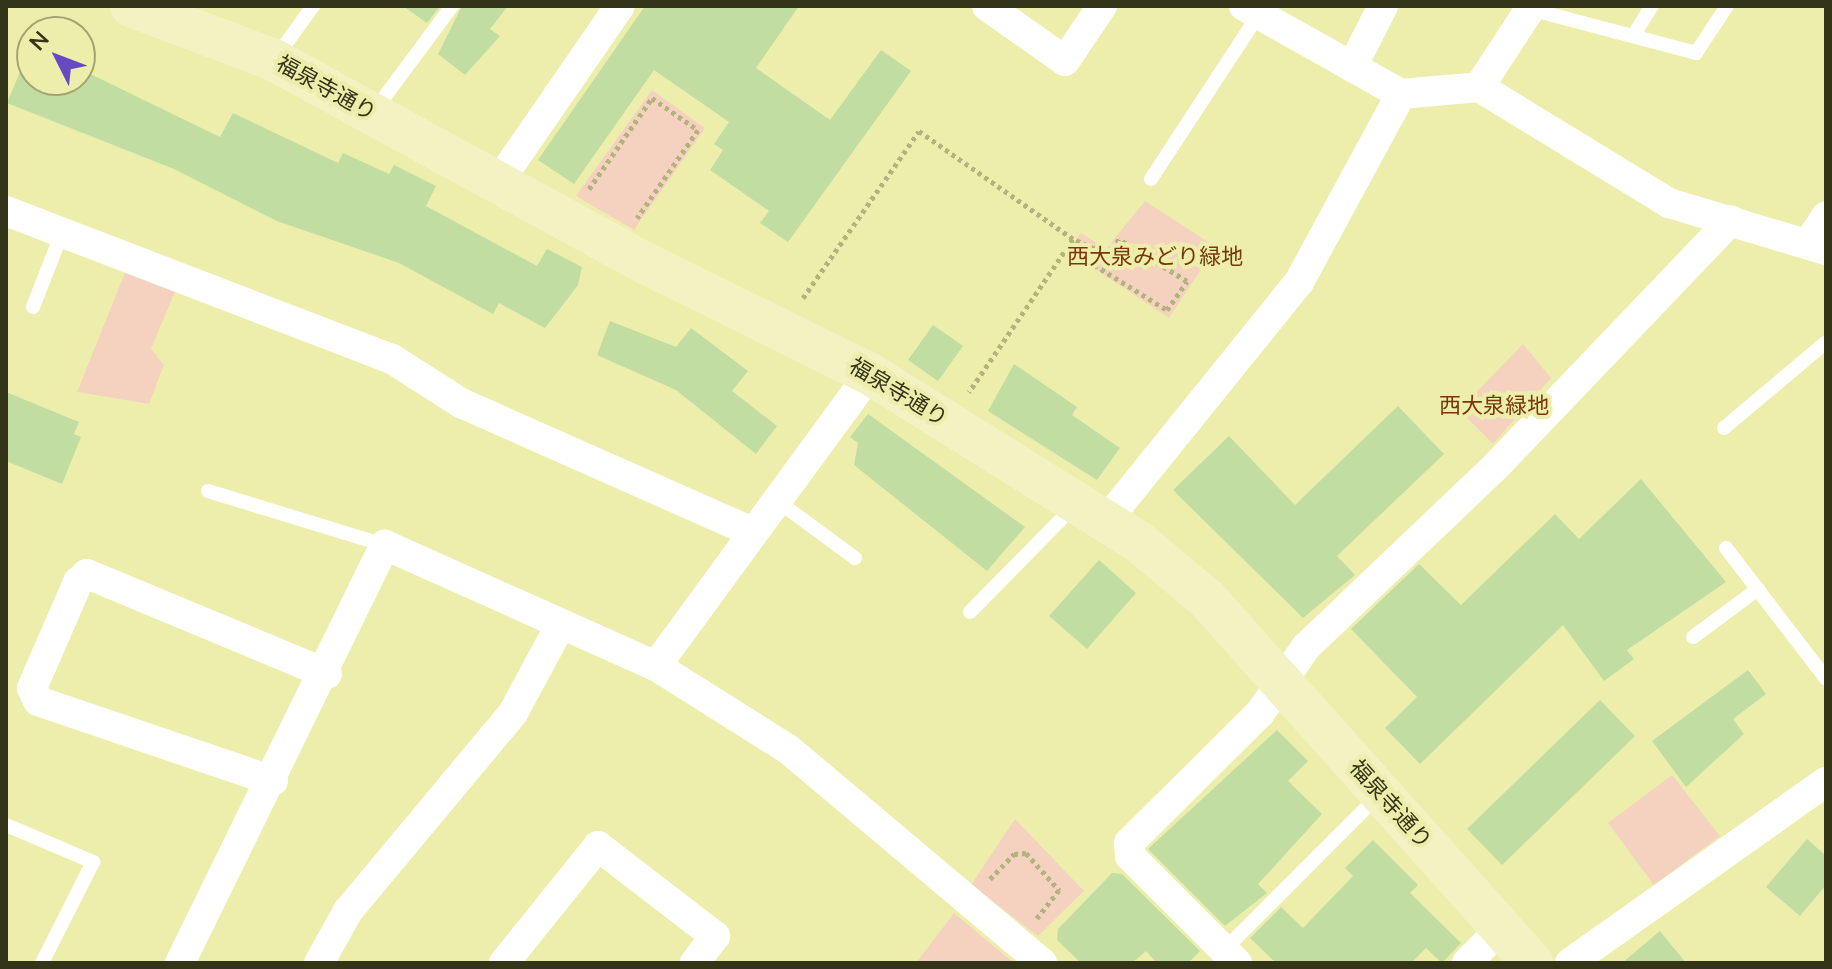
<!DOCTYPE html>
<html>
<head>
<meta charset="utf-8">
<style>
  body { margin:0 }
  #map { position:relative; width:1832px; height:969px; overflow:hidden; background:#edeeac; font-family:"Nunito Sans","Noto Sans JP",sans-serif }
  div>[style] { position:absolute }
  [style*='--x'] { left:calc(var(--x)*1px); top:calc(var(--y)*1px); width:calc(var(--w)*1px); rotate:calc(var(--a)*1deg) }
  .green>* { inset:0; background:#f5d2c0 }
  .building>* { inset:0; background:#c1dda2 }
  .path>* { height:5px; margin-top:-2.5px; transform-origin:0; background:repeating-linear-gradient(90deg,#b2b37d 0 4px,transparent 0 8px) }
  .lane>* { height:14px; margin:-7px; padding:0 7px; transform-origin:7px; border-radius:7px; background:#fff }
  .street>* { height:30px; margin:-15px; padding:0 15px; transform-origin:15px; border-radius:15px; background:#fff }
  .secondary>* { height:42px; margin:-21px; padding:0 21px; transform-origin:21px; border-radius:21px; background:#f3f2c3 }
  span { translate:-50% -50%; white-space:nowrap; text-align:center; line-height:1.15; -webkit-text-stroke:8px #edeeac; paint-order:stroke }
  .street-label { font-size:22px; color:#343419 }
  .park-label { font-size:22px; color:#77370b }
  .frame { position:absolute; inset:0; border:8px solid #343419; pointer-events:none }
  .north { position:absolute; left:16px; top:16px; width:80px; height:80px; box-sizing:border-box; background:#edeeac; border:2px solid #a3a471; border-radius:50%; rotate:312deg; font-size:22px; font-weight:700; line-height:32px; text-align:center; color:#343419 }
  .north::after { content:''; display:block; margin:auto; width:28px; height:36px; background:#664ac3; clip-path:polygon(50% 0,100% 100%,50% 72%,0 100%) }
</style>
</head>
<body>
<div id="map">
  <div class="green">
    <div style="clip-path:polygon(652px 90px,705px 128px,634px 230px,576px 196px)"></div>
    <div style="clip-path:polygon(1145px 201px,1216px 247px,1169px 318px,1068px 251px,1081px 233px,1106px 249px)"></div>
    <div style="clip-path:polygon(126px 270px,176px 289px,151px 349px,164px 365px,149px 404px,77px 392px)"></div>
    <div style="clip-path:polygon(1523px 344px,1551px 378px,1493px 444px,1459px 410px)"></div>
    <div style="clip-path:polygon(1672px 775px,1720px 836px,1654px 885px,1608px 823px)"></div>
    <div style="clip-path:polygon(1015px 819px,1084px 891px,1038px 936px,971px 885px)"></div>
    <div style="clip-path:polygon(954px 913px,1014px 963px,916px 963px)"></div>
  </div>
  <div class="building">
    <div style="clip-path:polygon(403px 6px,440px 6px,427px 23px)"></div>
    <div style="clip-path:polygon(462px 6px,508px 6px,490px 29px,500px 36px,465px 75px,438px 54px)"></div>
    <div style="clip-path:polygon(645px 6px,799px 6px,756px 68px,830px 120px,881px 50px,911px 71px,788px 242px,760px 223px,769px 211px,710px 170px,723px 150px,714px 144px,729px 122px,654px 70px,574px 184px,538px 160px)"></div>
    <div style="clip-path:polygon(30px 48px,32px 80px,80px 80px,80px 69px,220px 137px,233px 113px,338px 163px,343px 153px,389px 174px,394px 165px,436px 186px,426px 206px,537px 266px,547px 249px,582px 267px,578px 285px,545px 328px,499px 303px,493px 314px,399px 263px,277px 221px,174px 169px,7px 103px)"></div>
    <div style="clip-path:polygon(610px 321px,676px 347px,691px 328px,748px 371px,732px 391px,777px 426px,756px 454px,676px 390px,597px 355px)"></div>
    <div style="clip-path:polygon(933px 325px,963px 346px,938px 381px,908px 360px)"></div>
    <div style="clip-path:polygon(1014px 364px,1077px 407px,1072px 415px,1120px 448px,1097px 480px,988px 411px)"></div>
    <div style="clip-path:polygon(6px 392px,79px 422px,74px 434px,81px 437px,62px 484px,6px 461px)"></div>
    <div style="clip-path:polygon(1398px 406px,1444px 454px,1337px 556px,1355px 575px,1303px 618px,1173px 490px,1229px 436px,1295px 505px)"></div>
    <div style="clip-path:polygon(868px 414px,1025px 527px,987px 571px,854px 465px,858px 443px,850px 437px)"></div>
    <div style="clip-path:polygon(1641px 479px,1726px 582px,1627px 650px,1634px 659px,1604px 681px,1563px 625px,1420px 764px,1385px 728px,1417px 697px,1351px 629px,1419px 564px,1461px 605px,1555px 514px,1579px 539px)"></div>
    <div style="clip-path:polygon(1099px 560px,1136px 593px,1087px 649px,1049px 616px)"></div>
    <div style="clip-path:polygon(1748px 670px,1766px 694px,1733px 719px,1744px 734px,1686px 787px,1652px 741px)"></div>
    <div style="clip-path:polygon(1600px 700px,1635px 736px,1502px 865px,1467px 829px)"></div>
    <div style="clip-path:polygon(1277px 730px,1308px 761px,1288px 781px,1322px 814px,1258px 884px,1267px 893px,1225px 926px,1148px 849px)"></div>
    <div style="clip-path:polygon(1807px 839px,1826px 856px,1826px 885px,1800px 916px,1766px 887px)"></div>
    <div style="clip-path:polygon(1373px 840px,1418px 885px,1410px 893px,1461px 943px,1442px 963px,1426px 948px,1411px 963px,1276px 963px,1250px 938px,1281px 907px,1303px 928px,1353px 876px,1345px 868px)"></div>
    <div style="clip-path:polygon(1112px 873px,1122px 874px,1200px 951px,1188px 963px,1157px 963px,1146px 951px,1132px 963px,1081px 963px,1057px 940px,1058px 929px)"></div>
    <div style="clip-path:polygon(1660px 931px,1686px 963px,1622px 963px)"></div>
  </div>
  <div class="path">
    <div style="--x:589;--y:189;--w:111;--a:-55.3"></div>
    <div style="--x:652;--y:98;--w:56;--a:34.8"></div>
    <div style="--x:698;--y:130;--w:107;--a:124.7"></div>
    <div style="--x:1067;--y:248;--w:118;--a:31.8"></div>
    <div style="--x:1167;--y:310;--w:35;--a:-55"></div>
    <div style="--x:1187;--y:281;--w:80;--a:-148.3"></div>
    <div style="--x:1119;--y:239;--w:19;--a:122"></div>
    <div style="--x:1109;--y:255;--w:39;--a:-156"></div>
    <div style="--x:803;--y:298;--w:203;--a:-55.2"></div>
    <div style="--x:919;--y:131;--w:188;--a:35"></div>
    <div style="--x:1073;--y:239;--w:185;--a:124.2"></div>
    <div style="--x:990;--y:879;--w:35;--a:-46"></div>
    <div style="--x:1014;--y:854;--w:12;--a:-5"></div>
    <div style="--x:1026;--y:853;--w:50;--a:48.3"></div>
    <div style="--x:1059;--y:890;--w:36;--a:128"></div>
  </div>
  <div class="lane">
    <div style="--x:1530;--y:9;--w:172;--a:14.8"></div>
    <div style="--x:1696;--y:53;--w:56;--a:-56.6"></div>
    <div style="--x:1633;--y:36;--w:36;--a:-58"></div>
    <div style="--x:277;--y:56;--w:62;--a:-54.2"></div>
    <div style="--x:374;--y:111;--w:131;--a:-53.4"></div>
    <div style="--x:1151;--y:179;--w:197;--a:-56.8"></div>
    <div style="--x:33;--y:307;--w:83;--a:-68.7"></div>
    <div style="--x:1724;--y:428;--w:133;--a:-40.1"></div>
    <div style="--x:208;--y:491;--w:185;--a:17"></div>
    <div style="--x:776;--y:500;--w:98;--a:36.3"></div>
    <div style="--x:1726;--y:548;--w:165;--a:52.6"></div>
    <div style="--x:970;--y:612;--w:148;--a:-45.5"></div>
    <div style="--x:1693;--y:637;--w:81;--a:-36.4"></div>
    <div style="--x:6;--y:825;--w:95;--a:23"></div>
    <div style="--x:93;--y:862;--w:113;--a:116.8"></div>
    <div style="--x:1224;--y:950;--w:219;--a:-45"></div>
  </div>
  <div class="street">
    <div style="--x:987;--y:6;--w:95;--a:35.2"></div>
    <div style="--x:1065;--y:61;--w:66;--a:-56.1"></div>
    <div style="--x:1244;--y:6;--w:180;--a:29.3"></div>
    <div style="--x:1401;--y:94;--w:78;--a:-5.1"></div>
    <div style="--x:1479;--y:87;--w:223;--a:31.4"></div>
    <div style="--x:1669;--y:203;--w:164;--a:16.7"></div>
    <div style="--x:1352;--y:67;--w:68;--a:-63.1"></div>
    <div style="--x:1479;--y:87;--w:97;--a:-56.8"></div>
    <div style="--x:497;--y:184;--w:216;--a:-55.4"></div>
    <div style="--x:6;--y:211;--w:413;--a:21"></div>
    <div style="--x:392;--y:359;--w:82;--a:32.5"></div>
    <div style="--x:461;--y:403;--w:318;--a:23.9"></div>
    <div style="--x:1808;--y:244;--w:33;--a:-57"></div>
    <div style="--x:1106;--y:521;--w:307;--a:-51.1"></div>
    <div style="--x:1299;--y:282;--w:214;--a:-61.5"></div>
    <div style="--x:656;--y:666;--w:362;--a:-53.8"></div>
    <div style="--x:273;--y:781;--w:248;--a:-161.2"></div>
    <div style="--x:38;--y:701;--w:14;--a:-115"></div>
    <div style="--x:32;--y:688;--w:116;--a:-66.5"></div>
    <div style="--x:78;--y:582;--w:12;--a:-42"></div>
    <div style="--x:87;--y:574;--w:260;--a:22.6"></div>
    <div style="--x:180;--y:963;--w:466;--a:-63.9"></div>
    <div style="--x:385;--y:545;--w:297;--a:24.1"></div>
    <div style="--x:656;--y:666;--w:156;--a:32.2"></div>
    <div style="--x:788;--y:749;--w:332;--a:40.1"></div>
    <div style="--x:319;--y:963;--w:60;--a:-60.9"></div>
    <div style="--x:348;--y:911;--w:258;--a:-50.2"></div>
    <div style="--x:513;--y:713;--w:101;--a:-61.7"></div>
    <div style="--x:504;--y:963;--w:150;--a:-51.2"></div>
    <div style="--x:598;--y:846;--w:148;--a:37.6"></div>
    <div style="--x:715;--y:936;--w:34;--a:127"></div>
    <div style="--x:1237;--y:963;--w:151;--a:-135"></div>
    <div style="--x:1130;--y:856;--w:13;--a:-94"></div>
    <div style="--x:1129;--y:843;--w:185;--a:-44.8"></div>
    <div style="--x:1260;--y:713;--w:80;--a:-55.1"></div>
    <div style="--x:1306;--y:647;--w:265;--a:-43.6"></div>
    <div style="--x:1498;--y:464;--w:337;--a:-46.3"></div>
    <div style="--x:1467;--y:963;--w:49;--a:-45.8"></div>
    <div style="--x:1570;--y:963;--w:314;--a:-35.3"></div>
  </div>
  <div class="secondary">
    <div style="--x:131;--y:6;--w:153;--a:20.7"></div>
    <div style="--x:274;--y:60;--w:414;--a:28.7"></div>
    <div style="--x:637;--y:259;--w:260;--a:26.3"></div>
    <div style="--x:870;--y:374;--w:319;--a:32"></div>
    <div style="--x:1140;--y:543;--w:87;--a:39.9"></div>
    <div style="--x:1207;--y:599;--w:488;--a:48.2"></div>
  </div>
  <div class="street-label">
    <span style="left:326px;top:89px;rotate:29deg">福泉寺通り</span>
    <span style="left:898px;top:393px;rotate:31deg">福泉寺通り</span>
    <span style="left:1390px;top:805px;rotate:48deg">福泉寺通り</span>
  </div>
  <div class="park-label">
    <span style="left:1155px;top:258px">西大泉みどり緑地</span>
    <span style="left:1494px;top:407px">西大泉緑地</span>
  </div>
  <div class="frame"></div>
  <div class="north">N</div>
</div>
</body>
</html>
